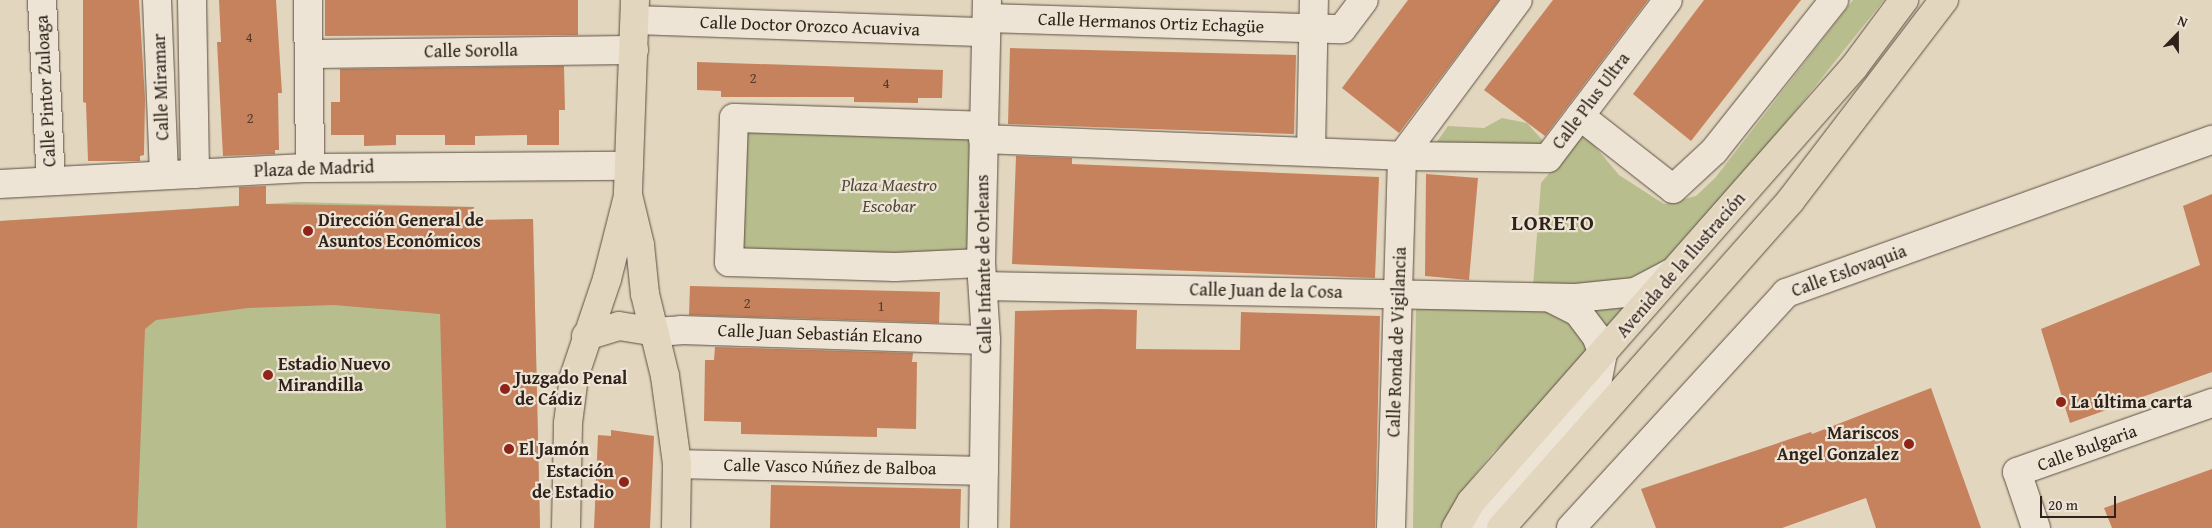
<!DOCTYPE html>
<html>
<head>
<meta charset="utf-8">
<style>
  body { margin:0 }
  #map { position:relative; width:2212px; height:528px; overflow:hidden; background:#e3d6be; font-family:"Gentium Book Plus",serif }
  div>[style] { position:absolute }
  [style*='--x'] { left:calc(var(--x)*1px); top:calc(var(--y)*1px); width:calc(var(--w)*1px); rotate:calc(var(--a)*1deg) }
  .green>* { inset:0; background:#b8bd8e }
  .building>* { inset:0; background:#c5825d }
  .roads { filter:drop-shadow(0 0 1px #5c4f44) drop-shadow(0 0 1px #5c4f44) }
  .minor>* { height:28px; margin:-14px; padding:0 14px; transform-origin:14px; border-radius:14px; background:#ede4d5 }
  .major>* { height:28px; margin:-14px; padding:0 14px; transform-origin:14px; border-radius:14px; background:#e3d6be }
  .dots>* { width:14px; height:14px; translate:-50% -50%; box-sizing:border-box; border:2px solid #ede4d5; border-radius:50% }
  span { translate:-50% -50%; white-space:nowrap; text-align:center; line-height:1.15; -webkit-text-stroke:4.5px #ede4d5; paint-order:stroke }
  .number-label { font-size:15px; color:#543a2c }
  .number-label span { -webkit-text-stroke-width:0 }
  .street-label { font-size:18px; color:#2f221b }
  .park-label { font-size:18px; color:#514938; font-style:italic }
  .poi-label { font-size:18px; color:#2f221b; font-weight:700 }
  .left { translate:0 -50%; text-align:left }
  .right { translate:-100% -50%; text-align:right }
  .district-label { font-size:22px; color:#2f221b; font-weight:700; letter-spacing:1px }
  .north { position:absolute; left:2152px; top:10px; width:50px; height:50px; -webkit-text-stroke:4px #ede4d5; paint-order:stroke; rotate:22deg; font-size:14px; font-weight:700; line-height:20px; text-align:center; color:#2f221b }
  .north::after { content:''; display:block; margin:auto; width:18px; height:22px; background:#2f221b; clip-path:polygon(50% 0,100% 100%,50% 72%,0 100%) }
  .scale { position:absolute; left:2040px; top:496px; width:76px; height:22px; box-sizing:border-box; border:2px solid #2f221b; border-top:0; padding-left:6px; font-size:15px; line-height:18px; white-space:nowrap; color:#2f221b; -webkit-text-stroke:4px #ede4d5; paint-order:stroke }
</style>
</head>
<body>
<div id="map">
  <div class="green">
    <div style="clip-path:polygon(1853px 0,1884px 0,1705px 224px,1601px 336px,1533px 286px,1541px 183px,1583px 132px,1619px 175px,1664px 204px,1696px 196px,1715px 178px)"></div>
    <div style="clip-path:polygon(1502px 118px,1527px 123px,1545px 143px,1534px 162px,1426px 157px,1448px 126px,1484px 128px)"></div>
    <div style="clip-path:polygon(739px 126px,977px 133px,973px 265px,735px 257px)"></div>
    <div style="clip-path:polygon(296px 202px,474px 207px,475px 220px,533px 219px,540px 528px,0 528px,0 221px)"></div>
    <div style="clip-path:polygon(1416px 304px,1562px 309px,1592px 344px,1531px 419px,1493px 452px,1461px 492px,1440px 528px,1413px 528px)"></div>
  </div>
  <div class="building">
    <div style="clip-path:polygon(83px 0,139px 0,145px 99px,144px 155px,140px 156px,140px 161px,88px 161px,86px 103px,83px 102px)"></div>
    <div style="clip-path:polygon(219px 0,276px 0,282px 93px,278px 93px,279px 150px,275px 150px,275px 154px,223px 156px,217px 42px,221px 42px)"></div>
    <div style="clip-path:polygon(325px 0,578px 0,578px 35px,325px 36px)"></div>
    <div style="clip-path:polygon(1408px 0,1499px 0,1399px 133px,1342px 88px)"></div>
    <div style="clip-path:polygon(1553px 0,1648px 0,1545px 136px,1484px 90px)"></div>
    <div style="clip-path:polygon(1704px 0,1801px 0,1691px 141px,1633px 94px)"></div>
    <div style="clip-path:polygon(1010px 48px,1296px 55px,1294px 134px,1008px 124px)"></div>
    <div style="clip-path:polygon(697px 62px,943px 70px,942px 98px,918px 98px,918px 103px,854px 102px,854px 97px,721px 97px,721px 91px,697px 90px)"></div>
    <div style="clip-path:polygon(564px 66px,565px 110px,559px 110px,559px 145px,527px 145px,527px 135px,475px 136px,475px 145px,445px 145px,445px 135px,396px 135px,396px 145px,364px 146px,364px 135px,331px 135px,331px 102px,340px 102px,340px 69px)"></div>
    <div style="clip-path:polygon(1016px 156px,1072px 158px,1072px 164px,1379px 177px,1375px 278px,1012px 264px)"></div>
    <div style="clip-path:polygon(1426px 174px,1478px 178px,1469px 280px,1425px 276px)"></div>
    <div style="clip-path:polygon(266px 186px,266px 204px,474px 207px,475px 220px,533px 219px,540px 528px,446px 528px,440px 314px,334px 305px,248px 308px,156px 320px,145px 329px,137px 528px,0 528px,0 221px,239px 206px,239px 187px)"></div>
    <div style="clip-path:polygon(2212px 194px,2212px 372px,2070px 423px,2041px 329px,2200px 265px,2183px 206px)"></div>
    <div style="clip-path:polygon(690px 286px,940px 292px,939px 323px,689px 315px)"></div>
    <div style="clip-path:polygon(1099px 309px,1137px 310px,1136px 349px,1240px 350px,1241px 312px,1380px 316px,1375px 528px,1010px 528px,1015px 311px)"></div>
    <div style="clip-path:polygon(715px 347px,913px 353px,912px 362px,917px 362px,916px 429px,877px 428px,877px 437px,741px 434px,741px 422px,704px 421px,705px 360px,714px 360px)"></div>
    <div style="clip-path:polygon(1931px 388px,1981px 528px,1876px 528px,1866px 498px,1782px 528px,1656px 528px,1641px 489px,1811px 432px,1812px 434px)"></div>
    <div style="clip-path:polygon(611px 430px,654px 436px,650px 528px,594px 528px,598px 435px,611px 436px)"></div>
    <div style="clip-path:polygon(2212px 469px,2212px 528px,2112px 528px,2104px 508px)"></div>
    <div style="clip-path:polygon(771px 485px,961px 489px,960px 528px,770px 528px)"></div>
  </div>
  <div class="roads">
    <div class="minor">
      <div style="--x:42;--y:0;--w:181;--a:87.2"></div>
      <div style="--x:157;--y:0;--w:175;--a:87.7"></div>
      <div style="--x:192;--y:0;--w:174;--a:89"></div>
      <div style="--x:308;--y:0;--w:168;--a:89.3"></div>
      <div style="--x:987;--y:18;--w:355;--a:1.8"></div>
      <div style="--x:1342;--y:29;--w:36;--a:-53"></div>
      <div style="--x:635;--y:20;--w:351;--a:2"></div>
      <div style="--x:309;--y:54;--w:325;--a:-0.7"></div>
      <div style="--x:1580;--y:116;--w:118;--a:38.1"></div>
      <div style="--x:1673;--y:189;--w:56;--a:-42.8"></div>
      <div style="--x:1714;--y:151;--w:193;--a:-51.5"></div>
      <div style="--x:983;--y:139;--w:419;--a:2.3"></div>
      <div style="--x:1402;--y:156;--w:146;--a:0.8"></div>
      <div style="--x:1548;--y:158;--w:198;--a:-52.8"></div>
      <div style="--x:1311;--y:152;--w:152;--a:-88.9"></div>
      <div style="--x:1402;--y:156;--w:194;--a:-53.4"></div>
      <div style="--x:0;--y:184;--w:310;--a:-3"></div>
      <div style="--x:310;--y:168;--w:319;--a:-0.4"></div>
      <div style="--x:981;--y:263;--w:86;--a:177.3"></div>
      <div style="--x:895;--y:267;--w:166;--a:-178.3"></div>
      <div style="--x:729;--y:262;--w:144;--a:-88"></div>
      <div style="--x:734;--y:118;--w:250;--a:1.8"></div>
      <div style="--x:983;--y:286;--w:593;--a:1.16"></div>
      <div style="--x:1576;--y:298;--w:59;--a:-5.8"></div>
      <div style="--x:1635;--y:292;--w:41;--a:-27.8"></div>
      <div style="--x:655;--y:332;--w:26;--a:-4"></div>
      <div style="--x:681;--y:330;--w:305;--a:1.9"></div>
      <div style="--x:677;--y:464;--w:307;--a:1.3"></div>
      <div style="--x:983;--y:528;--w:188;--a:-89.1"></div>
      <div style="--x:986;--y:340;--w:77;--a:-93.7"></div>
      <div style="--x:981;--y:263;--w:263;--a:-88.7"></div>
      <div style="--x:1391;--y:528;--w:372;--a:-88.3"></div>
      <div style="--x:1483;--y:528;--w:167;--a:-49.8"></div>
      <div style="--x:1591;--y:400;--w:12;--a:-66"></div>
      <div style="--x:1596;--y:389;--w:36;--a:-79"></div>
      <div style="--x:1603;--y:354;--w:19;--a:-111"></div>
      <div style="--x:1596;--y:336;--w:30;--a:-127"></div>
      <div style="--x:1578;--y:312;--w:31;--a:-153"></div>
      <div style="--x:1571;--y:528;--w:319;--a:-47.5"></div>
      <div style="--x:1786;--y:293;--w:453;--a:-19.8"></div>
      <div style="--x:2036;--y:528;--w:59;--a:-108.7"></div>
      <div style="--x:2017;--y:472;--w:207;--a:-19.5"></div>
    </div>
    <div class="major">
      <div style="--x:635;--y:0;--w:195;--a:92.1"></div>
      <div style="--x:628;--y:195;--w:51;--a:76.5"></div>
      <div style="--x:640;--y:245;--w:49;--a:84.2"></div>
      <div style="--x:645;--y:294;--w:84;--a:76.3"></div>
      <div style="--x:665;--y:376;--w:89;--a:82.2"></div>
      <div style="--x:677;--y:464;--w:64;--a:90.9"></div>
      <div style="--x:586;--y:336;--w:34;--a:-17"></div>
      <div style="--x:619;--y:326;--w:36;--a:9"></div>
      <div style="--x:566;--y:528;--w:105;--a:-88.9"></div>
      <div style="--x:568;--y:423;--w:46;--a:-82.6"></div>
      <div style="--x:574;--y:377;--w:103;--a:-71.4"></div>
      <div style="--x:607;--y:279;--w:86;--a:-75.8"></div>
      <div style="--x:1456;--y:528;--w:30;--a:-60"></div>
      <div style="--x:1471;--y:502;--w:580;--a:-48.64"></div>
      <div style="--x:1854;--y:67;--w:84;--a:-53.3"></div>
      <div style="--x:1501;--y:528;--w:438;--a:-48.5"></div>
      <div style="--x:1791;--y:200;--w:252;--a:-52.6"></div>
    </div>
  </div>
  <div class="dots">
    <div style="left:308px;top:231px;background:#8f2418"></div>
    <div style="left:268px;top:375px;background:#8f2418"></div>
    <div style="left:505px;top:389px;background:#8f2418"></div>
    <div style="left:2061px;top:402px;background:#8f2418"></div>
    <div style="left:1909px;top:444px;background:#8f2418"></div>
    <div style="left:509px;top:449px;background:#8f2418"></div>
    <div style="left:624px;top:482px;background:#8f2418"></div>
  </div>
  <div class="number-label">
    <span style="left:249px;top:37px">4</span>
    <span style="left:753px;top:78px">2</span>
    <span style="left:886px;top:83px">4</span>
    <span style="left:250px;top:118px">2</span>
    <span style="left:747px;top:303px">2</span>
    <span style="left:881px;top:306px">1</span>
  </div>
  <div class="street-label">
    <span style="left:1151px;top:23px;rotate:2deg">Calle Hermanos Ortiz Echagüe</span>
    <span style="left:810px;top:26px;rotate:2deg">Calle Doctor Orozco Acuaviva</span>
    <span style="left:471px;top:51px;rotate:-1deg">Calle Sorolla</span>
    <span style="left:161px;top:87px;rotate:-92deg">Calle Miramar</span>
    <span style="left:46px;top:91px;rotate:-93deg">Calle Pintor Zuloaga</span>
    <span style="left:1591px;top:101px;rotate:-53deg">Calle Plus Ultra</span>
    <span style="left:314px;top:169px;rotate:-2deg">Plaza de Madrid</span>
    <span style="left:984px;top:264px;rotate:-91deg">Calle Infante de Orleans</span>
    <span style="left:1681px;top:265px;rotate:-49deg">Avenida de la Ilustración</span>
    <span style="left:1849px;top:271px;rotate:-20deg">Calle Eslovaquia</span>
    <span style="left:1266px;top:291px;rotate:1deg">Calle Juan de la Cosa</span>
    <span style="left:820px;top:334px;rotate:2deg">Calle Juan Sebastián Elcano</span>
    <span style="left:1397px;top:342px;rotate:-88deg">Calle Ronda de Vigilancia</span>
    <span style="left:2087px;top:448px;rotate:-20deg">Calle Bulgaria</span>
    <span style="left:830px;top:467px;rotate:1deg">Calle Vasco Núñez de Balboa</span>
  </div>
  <div class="park-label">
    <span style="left:889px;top:196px">Plaza Maestro<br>Escobar</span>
  </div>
  <div class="poi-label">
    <span class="left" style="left:318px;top:231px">Dirección General de<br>Asuntos Económicos</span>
    <span class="left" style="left:278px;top:375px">Estadio Nuevo<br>Mirandilla</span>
    <span class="left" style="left:515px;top:389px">Juzgado Penal<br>de Cádiz</span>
    <span class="left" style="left:2071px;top:402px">La última carta</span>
    <span class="right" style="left:1899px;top:444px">Mariscos<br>Angel Gonzalez</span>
    <span class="left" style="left:519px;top:449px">El Jamón</span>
    <span class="right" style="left:614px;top:482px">Estación<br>de Estadio</span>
  </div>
  <div class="district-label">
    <span style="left:1553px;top:223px">LORETO</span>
  </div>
  <div class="north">N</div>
  <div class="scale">20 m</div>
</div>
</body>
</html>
